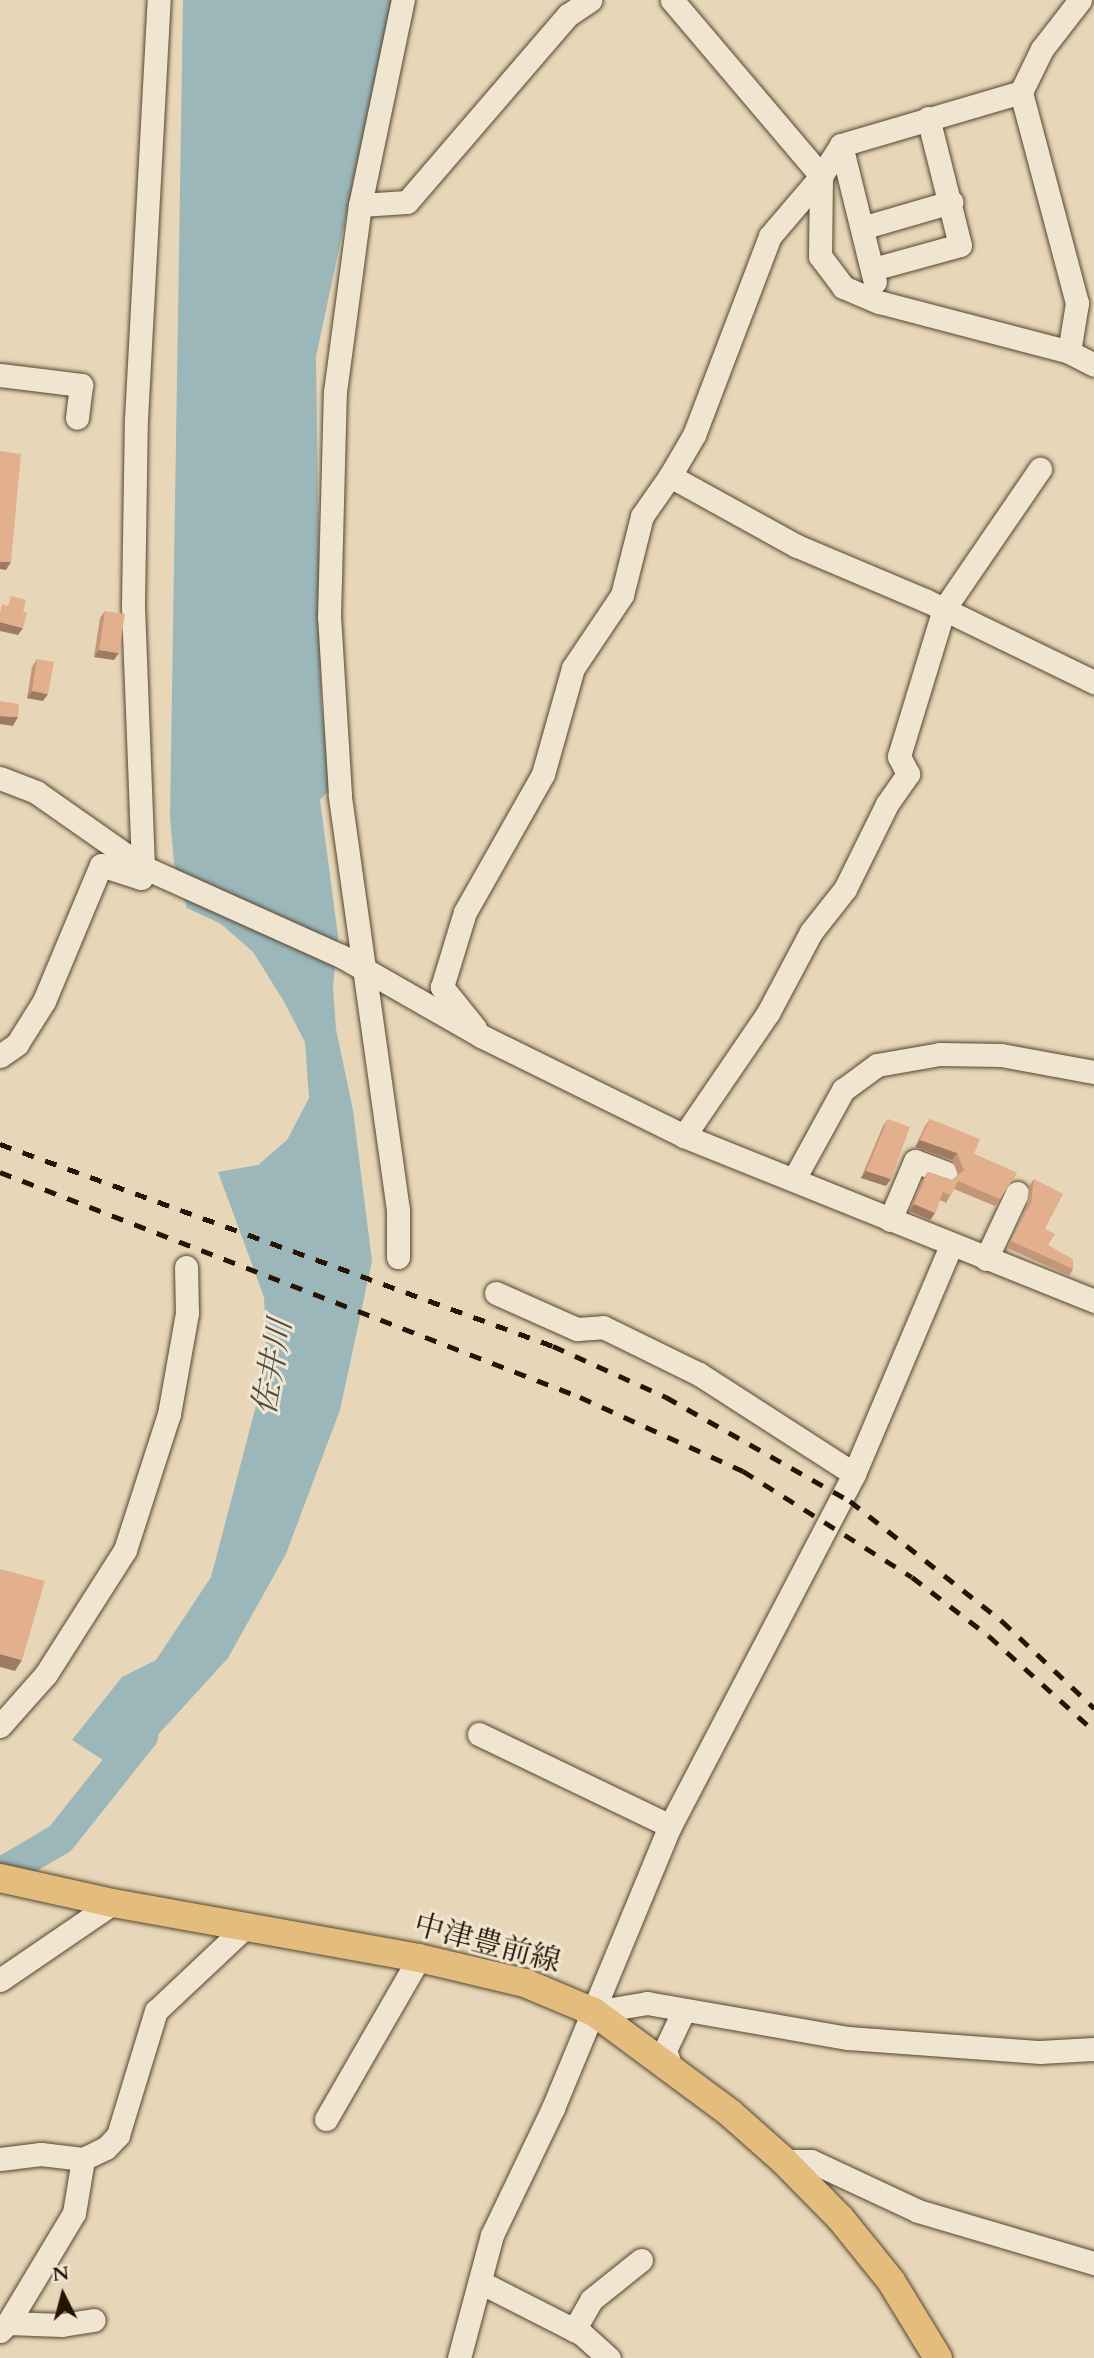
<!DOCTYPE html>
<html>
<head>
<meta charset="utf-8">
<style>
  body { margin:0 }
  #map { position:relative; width:1094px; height:2358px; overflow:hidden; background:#e7d7b8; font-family:Cardo,"Noto Serif JP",serif }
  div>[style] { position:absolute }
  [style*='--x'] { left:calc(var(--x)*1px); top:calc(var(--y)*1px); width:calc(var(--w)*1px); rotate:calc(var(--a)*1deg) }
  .water>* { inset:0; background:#9cb7ba }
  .river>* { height:32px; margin:-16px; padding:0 16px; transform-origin:16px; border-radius:16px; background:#9cb7ba }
  .roads { filter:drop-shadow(0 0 2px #55452f) drop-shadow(0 0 2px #55452f) }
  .minor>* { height:23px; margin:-11.5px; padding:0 11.5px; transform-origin:11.5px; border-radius:11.5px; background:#efe5d1 }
  .major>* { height:28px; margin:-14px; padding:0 14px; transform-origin:14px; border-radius:14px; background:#e4bc7c }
  .rail>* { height:5px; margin-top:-2.5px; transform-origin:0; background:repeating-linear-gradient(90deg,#241401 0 12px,transparent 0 24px) }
  .wall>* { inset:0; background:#c29778 }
  .shaded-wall>* { inset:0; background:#9e7b62 }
  .building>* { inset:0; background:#e2b08c }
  span { translate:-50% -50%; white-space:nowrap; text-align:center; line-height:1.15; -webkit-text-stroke:6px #efe5d1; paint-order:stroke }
  .street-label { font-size:30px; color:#241401 }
  .water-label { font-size:32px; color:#4e4d42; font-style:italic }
  .north { position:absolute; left:28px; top:2260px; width:70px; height:70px; -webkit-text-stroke:5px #efe5d1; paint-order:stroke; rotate:354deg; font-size:19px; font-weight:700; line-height:28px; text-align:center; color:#241401 }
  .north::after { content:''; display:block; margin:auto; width:24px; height:32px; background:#241401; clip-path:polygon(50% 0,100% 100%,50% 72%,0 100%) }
</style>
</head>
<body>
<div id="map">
  <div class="water">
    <div style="clip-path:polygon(183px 0,392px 0,316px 357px,321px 698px,330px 789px,320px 800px,338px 936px,333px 987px,336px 1029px,353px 1110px,372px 1261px,340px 1410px,286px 1554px,228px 1658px,123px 1773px,72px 1740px,122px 1677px,156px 1660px,211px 1577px,267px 1364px,264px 1297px,218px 1172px,258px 1165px,287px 1140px,309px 1098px,305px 1042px,283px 1000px,253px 952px,221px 924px,187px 908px,174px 863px,170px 817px)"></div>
  </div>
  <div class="river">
    <div style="--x:0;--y:1874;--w:69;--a:-30.3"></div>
    <div style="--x:60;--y:1839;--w:132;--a:-51.5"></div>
  </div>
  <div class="roads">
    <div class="minor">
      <div style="--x:672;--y:0;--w:231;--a:49.7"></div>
      <div style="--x:821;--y:176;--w:80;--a:90.7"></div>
      <div style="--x:820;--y:256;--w:39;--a:53"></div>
      <div style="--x:843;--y:287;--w:39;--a:23"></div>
      <div style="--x:879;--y:302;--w:196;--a:14.7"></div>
      <div style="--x:1069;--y:352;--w:28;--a:27"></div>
      <div style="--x:841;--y:145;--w:141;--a:76.1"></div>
      <div style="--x:360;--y:205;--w:47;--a:-3.7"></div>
      <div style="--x:407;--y:202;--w:247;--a:-49.3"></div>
      <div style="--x:568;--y:15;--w:27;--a:-34"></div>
      <div style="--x:865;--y:227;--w:90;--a:-16.2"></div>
      <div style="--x:873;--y:269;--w:90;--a:-15.4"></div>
      <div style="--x:960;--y:245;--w:131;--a:-104.1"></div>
      <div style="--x:1069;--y:352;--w:50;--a:-80.7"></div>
      <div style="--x:1077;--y:303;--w:218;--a:-104.9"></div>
      <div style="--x:1021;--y:92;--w:48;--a:-64"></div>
      <div style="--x:1042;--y:49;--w:62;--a:-52.2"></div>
      <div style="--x:0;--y:375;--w:82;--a:7"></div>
      <div style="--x:81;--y:385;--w:33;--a:97"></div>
      <div style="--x:670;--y:476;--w:48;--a:-59.7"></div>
      <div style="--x:694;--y:435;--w:213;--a:-69.1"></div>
      <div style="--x:770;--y:236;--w:79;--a:-49.6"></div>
      <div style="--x:821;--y:176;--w:37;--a:-57"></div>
      <div style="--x:841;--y:145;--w:188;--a:-16.4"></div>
      <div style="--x:0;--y:778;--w:39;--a:21"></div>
      <div style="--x:36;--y:792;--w:131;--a:35"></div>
      <div style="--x:143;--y:867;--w:217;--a:24.2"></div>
      <div style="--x:341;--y:956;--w:161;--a:29.7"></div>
      <div style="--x:481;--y:1036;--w:226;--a:26.2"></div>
      <div style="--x:684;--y:1136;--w:442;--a:21.9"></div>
      <div style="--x:475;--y:1028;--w:53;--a:-128.8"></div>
      <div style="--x:442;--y:987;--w:78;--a:-73"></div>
      <div style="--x:465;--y:912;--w:159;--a:-60.5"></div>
      <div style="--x:543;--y:774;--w:110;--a:-74.2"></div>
      <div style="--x:573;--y:668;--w:88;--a:-56.1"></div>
      <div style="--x:622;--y:595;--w:81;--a:-75.8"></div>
      <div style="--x:642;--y:516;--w:49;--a:-55"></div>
      <div style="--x:670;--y:476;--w:145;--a:28.9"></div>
      <div style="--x:797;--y:546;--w:139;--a:22.9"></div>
      <div style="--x:925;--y:600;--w:188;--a:25.9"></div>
      <div style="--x:0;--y:1056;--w:21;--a:-35"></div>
      <div style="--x:17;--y:1044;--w:51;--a:-57.9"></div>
      <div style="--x:44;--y:1001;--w:147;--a:-67.3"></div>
      <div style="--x:101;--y:865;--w:42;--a:18"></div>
      <div style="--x:141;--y:878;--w:11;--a:-80"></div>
      <div style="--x:143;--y:867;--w:263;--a:-92.2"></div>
      <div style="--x:133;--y:604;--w:185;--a:-89.1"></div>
      <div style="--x:136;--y:419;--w:420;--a:-86.9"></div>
      <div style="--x:684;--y:1136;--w:149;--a:-55.7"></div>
      <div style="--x:768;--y:1013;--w:92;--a:-62"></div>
      <div style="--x:811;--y:932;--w:55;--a:-51.7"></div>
      <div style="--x:845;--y:889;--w:95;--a:-63.7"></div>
      <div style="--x:887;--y:804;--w:37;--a:-55"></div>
      <div style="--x:908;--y:774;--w:20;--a:-117"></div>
      <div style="--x:899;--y:756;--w:154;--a:-73"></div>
      <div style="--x:944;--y:609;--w:170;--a:-55.6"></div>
      <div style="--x:794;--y:1179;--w:102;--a:-61.2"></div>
      <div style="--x:843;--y:1090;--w:42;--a:-36.3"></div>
      <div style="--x:877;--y:1065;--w:64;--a:-9.9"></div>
      <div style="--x:940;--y:1054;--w:61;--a:0.9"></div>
      <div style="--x:1001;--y:1055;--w:95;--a:10.4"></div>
      <div style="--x:890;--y:1220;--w:64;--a:-67"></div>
      <div style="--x:915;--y:1161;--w:33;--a:21"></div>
      <div style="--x:398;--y:1257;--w:47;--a:-90"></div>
      <div style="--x:398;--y:1210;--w:419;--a:-98"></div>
      <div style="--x:340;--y:795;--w:178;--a:-93.5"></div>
      <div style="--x:329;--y:617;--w:225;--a:-88.5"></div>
      <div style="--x:335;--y:392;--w:189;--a:-82.4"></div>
      <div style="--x:360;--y:205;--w:209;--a:-78.2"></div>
      <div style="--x:986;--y:1259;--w:73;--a:-64.8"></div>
      <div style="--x:496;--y:1293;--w:89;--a:24"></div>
      <div style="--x:577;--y:1329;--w:26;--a:-4"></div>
      <div style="--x:603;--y:1327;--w:107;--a:26.1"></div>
      <div style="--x:699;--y:1374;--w:184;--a:32.8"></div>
      <div style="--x:0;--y:1726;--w:69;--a:-48.5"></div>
      <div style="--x:46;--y:1674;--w:147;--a:-57.5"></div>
      <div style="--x:125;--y:1550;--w:143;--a:-72.1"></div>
      <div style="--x:169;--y:1414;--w:103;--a:-79.9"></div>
      <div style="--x:187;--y:1313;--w:46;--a:-91.2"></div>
      <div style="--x:479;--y:1734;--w:212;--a:25.7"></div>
      <div style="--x:0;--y:1980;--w:137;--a:-34.3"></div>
      <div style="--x:594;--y:2012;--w:54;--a:-9.6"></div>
      <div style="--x:647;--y:2003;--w:204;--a:9.9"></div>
      <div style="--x:848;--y:2038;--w:193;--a:4.2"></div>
      <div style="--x:1040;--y:2052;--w:54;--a:-3.2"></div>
      <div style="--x:671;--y:2068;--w:19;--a:-108"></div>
      <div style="--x:665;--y:2050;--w:44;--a:-64.6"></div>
      <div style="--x:326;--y:2119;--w:186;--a:-60"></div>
      <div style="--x:0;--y:2159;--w:41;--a:-7"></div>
      <div style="--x:41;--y:2154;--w:42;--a:6.8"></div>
      <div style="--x:83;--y:2159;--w:25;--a:-26"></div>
      <div style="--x:106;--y:2148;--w:18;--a:-47"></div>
      <div style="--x:118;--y:2135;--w:130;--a:-73"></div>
      <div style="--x:156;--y:2011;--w:122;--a:-43.3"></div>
      <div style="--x:784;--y:2161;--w:27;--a:0"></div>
      <div style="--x:811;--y:2161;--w:118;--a:25"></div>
      <div style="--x:918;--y:2211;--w:184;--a:16.5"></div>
      <div style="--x:480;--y:2282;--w:114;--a:27"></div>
      <div style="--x:582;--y:2334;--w:36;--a:42"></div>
      <div style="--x:8;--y:2323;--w:128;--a:-59"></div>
      <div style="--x:74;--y:2213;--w:55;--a:-80.5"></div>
      <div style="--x:574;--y:2330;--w:34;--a:-60"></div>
      <div style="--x:591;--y:2300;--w:64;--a:-38.7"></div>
      <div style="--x:0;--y:2331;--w:11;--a:-45"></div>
      <div style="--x:8;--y:2323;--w:54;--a:2.1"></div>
      <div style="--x:62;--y:2325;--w:32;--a:-9"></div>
      <div style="--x:459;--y:2358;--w:127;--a:-75"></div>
      <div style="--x:492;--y:2235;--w:141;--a:-64.3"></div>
      <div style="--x:553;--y:2108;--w:305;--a:-67.5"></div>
      <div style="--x:670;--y:1826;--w:397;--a:-62.4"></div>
      <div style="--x:854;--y:1474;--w:248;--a:-67"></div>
    </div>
    <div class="major">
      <div style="--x:0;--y:1878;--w:116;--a:12.5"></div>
      <div style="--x:113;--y:1903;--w:311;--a:10.2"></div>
      <div style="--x:419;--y:1958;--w:109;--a:13.3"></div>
      <div style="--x:525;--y:1983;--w:75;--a:22.8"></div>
      <div style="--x:594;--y:2012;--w:169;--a:36.6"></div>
      <div style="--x:730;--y:2113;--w:72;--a:41.6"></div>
      <div style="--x:784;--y:2161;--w:81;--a:45.5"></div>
      <div style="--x:841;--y:2219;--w:80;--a:51.1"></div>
      <div style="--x:891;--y:2281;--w:90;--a:58.6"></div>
    </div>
  </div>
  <div class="rail">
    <div style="--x:0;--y:1144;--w:589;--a:20.07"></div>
    <div style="--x:553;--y:1346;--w:124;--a:24.3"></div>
    <div style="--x:666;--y:1397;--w:211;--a:29.5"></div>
    <div style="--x:850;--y:1501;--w:194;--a:38.3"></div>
    <div style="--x:1002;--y:1621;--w:127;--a:43.4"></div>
    <div style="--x:0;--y:1172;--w:622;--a:21.2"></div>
    <div style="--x:580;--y:1397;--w:179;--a:24.4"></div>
    <div style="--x:743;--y:1471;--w:199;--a:32.1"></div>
    <div style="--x:912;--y:1577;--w:97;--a:37.5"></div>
    <div style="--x:989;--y:1636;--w:142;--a:42.1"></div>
  </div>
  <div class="wall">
    <div style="clip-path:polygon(105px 611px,114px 660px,94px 657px,100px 618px)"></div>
    <div style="clip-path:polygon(37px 659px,43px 701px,27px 698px,32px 667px)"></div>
    <div style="clip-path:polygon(888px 1119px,886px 1186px,861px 1178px,883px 1126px)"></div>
    <div style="clip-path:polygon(930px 1119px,974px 1154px,1017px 1173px,995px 1206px,954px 1189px,946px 1203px,940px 1200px,935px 1213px,930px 1220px,909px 1211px,923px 1179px,928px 1172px,952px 1180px,958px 1175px,952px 1160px,915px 1147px,925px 1126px)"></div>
    <div style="clip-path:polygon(1034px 1179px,1048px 1245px,1073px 1269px,1069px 1276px,1007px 1248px,1026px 1210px,1029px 1186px)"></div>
  </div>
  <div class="shaded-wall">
    <div style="clip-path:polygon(0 562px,11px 562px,6px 570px,0 569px)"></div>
    <div style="clip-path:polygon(0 622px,23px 628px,18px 635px,0 631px)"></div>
    <div style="clip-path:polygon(99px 650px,119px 653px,114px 660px,94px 657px)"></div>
    <div style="clip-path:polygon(32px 691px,48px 694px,43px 701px,27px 698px)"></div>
    <div style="clip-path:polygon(0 716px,18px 717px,13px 726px,0 724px)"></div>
    <div style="clip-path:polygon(920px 1140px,957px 1153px,952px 1160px,915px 1147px)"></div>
    <div style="clip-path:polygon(866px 1171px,891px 1179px,886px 1186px,861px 1178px)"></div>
    <div style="clip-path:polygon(914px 1204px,935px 1213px,930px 1220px,909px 1211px)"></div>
    <div style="clip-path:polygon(0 1654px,22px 1660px,15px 1671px,0 1667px)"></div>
  </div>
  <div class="building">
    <div style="clip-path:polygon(0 451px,21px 454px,11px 562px,0 562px)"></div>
    <div style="clip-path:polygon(11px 596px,26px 600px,23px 612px,27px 613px,23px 628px,0 622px,0 613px,2px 604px,8px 606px)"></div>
    <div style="clip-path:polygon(105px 611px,125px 614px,119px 653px,99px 650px)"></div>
    <div style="clip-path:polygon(37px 659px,54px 662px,48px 694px,32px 691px)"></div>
    <div style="clip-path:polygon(0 701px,19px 704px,18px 717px,0 716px)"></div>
    <div style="clip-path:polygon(888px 1119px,910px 1127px,891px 1179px,866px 1171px)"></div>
    <div style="clip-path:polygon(930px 1119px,980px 1139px,974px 1154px,1017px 1173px,1000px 1199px,958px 1181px,951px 1195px,943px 1192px,935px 1213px,914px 1204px,928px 1172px,952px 1180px,964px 1170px,957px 1153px,920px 1140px)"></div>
    <div style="clip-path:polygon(1034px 1179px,1063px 1194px,1045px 1229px,1055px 1234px,1048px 1245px,1073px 1259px,1073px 1269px,1011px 1241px,1031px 1203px)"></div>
    <div style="clip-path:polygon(0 1569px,45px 1581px,22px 1660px,0 1654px)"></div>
  </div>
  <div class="street-label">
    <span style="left:487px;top:1944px;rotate:15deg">中津豊前線</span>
  </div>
  <div class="water-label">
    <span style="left:273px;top:1367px;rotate:-80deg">佐井川</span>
  </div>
  <div class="north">N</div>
</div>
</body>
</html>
